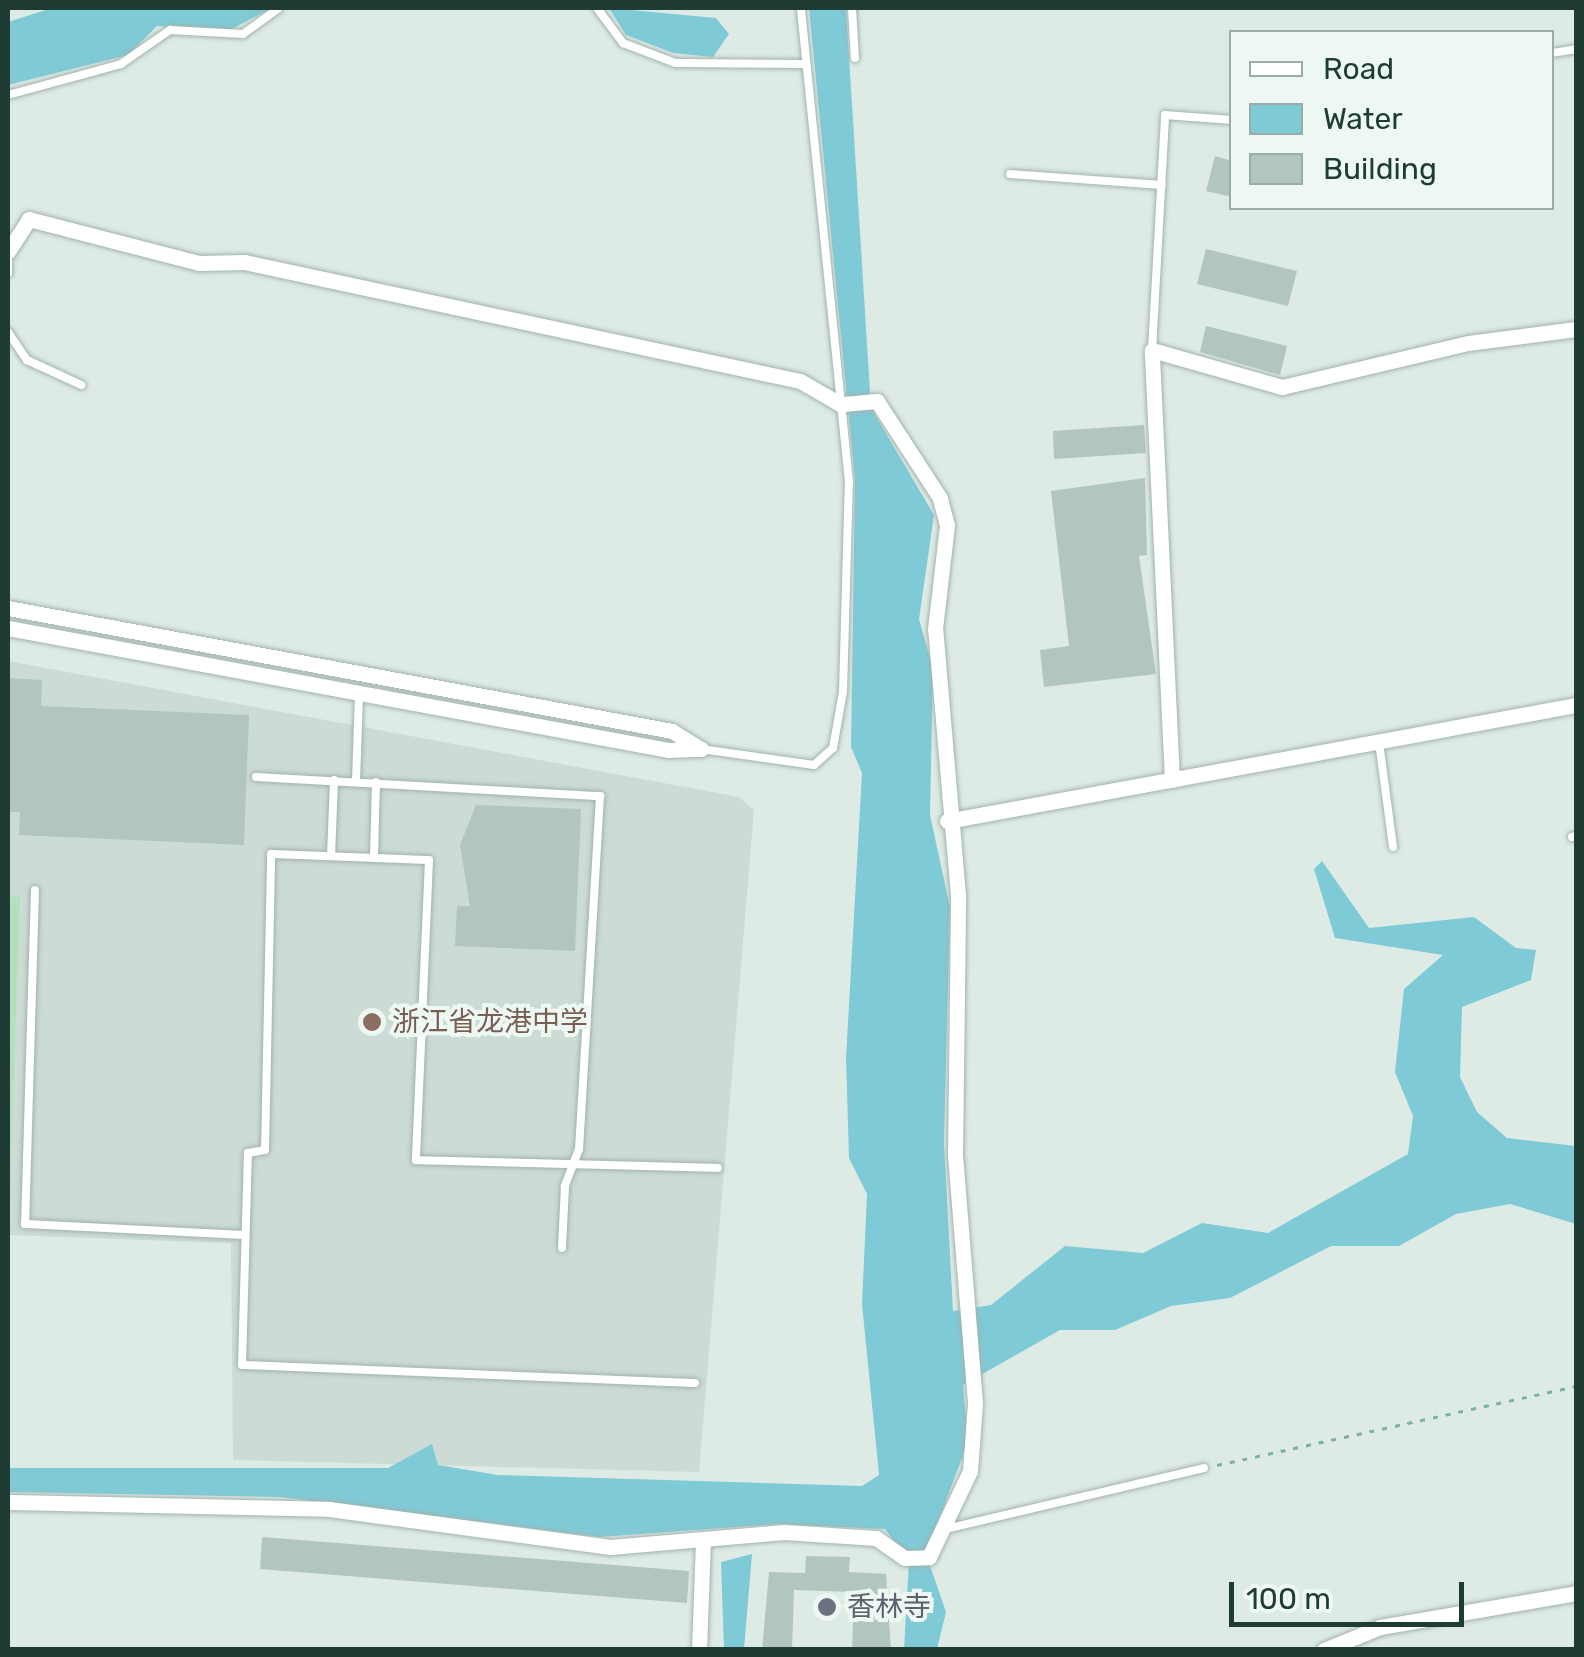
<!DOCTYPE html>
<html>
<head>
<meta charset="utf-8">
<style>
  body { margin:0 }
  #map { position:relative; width:1584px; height:1657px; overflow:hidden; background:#deebe5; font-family:Rubik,"Noto Sans SC",sans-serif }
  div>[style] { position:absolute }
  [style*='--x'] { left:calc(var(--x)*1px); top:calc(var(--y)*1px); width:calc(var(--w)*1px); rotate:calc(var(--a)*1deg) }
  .built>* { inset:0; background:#ccdbd4 }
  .green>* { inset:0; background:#b4dfbf }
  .water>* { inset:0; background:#7fcad7 }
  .building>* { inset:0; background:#b3c6be }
  .path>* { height:2.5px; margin-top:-1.25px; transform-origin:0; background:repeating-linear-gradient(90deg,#7bb2a1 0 5px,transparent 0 13px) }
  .roads { filter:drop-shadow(0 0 2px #a1b3ac) drop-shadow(0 0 2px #a1b3ac) }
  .service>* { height:8px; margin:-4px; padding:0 4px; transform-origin:4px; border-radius:4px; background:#fff }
  .minor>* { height:15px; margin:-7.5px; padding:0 7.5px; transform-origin:7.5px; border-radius:7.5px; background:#fff }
  .dots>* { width:28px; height:28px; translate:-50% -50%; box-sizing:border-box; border:5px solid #eef8f3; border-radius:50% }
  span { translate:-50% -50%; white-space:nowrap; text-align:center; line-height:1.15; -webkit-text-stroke:8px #eef8f3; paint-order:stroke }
  .education-label { font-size:28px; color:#785e54 }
  .left { translate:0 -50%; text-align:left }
  .worship-label { font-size:28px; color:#5b616d }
  .frame { position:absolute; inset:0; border:10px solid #1e3c34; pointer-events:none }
  .legend { position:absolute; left:1229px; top:30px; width:325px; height:180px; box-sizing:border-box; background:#eef8f3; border:2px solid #9bada7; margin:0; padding:12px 18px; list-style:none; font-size:30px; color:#1e3c34 }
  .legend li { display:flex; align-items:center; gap:20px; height:50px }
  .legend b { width:50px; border:2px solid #9bada7 }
  .scale { position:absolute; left:1229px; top:1582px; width:235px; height:45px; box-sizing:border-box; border:5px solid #1e3c34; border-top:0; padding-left:12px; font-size:30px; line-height:35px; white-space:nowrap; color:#1e3c34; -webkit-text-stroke:8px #eef8f3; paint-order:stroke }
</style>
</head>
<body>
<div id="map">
  <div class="built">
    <div style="clip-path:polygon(8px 661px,739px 797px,754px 810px,699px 1472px,233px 1460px,231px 1243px,8px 1235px)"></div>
  </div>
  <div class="green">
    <div style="clip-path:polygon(8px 896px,20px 897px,10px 1186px,8px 1186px)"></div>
  </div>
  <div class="water">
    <div style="clip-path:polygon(52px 8px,272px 8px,226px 32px,157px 26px,128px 55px,8px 85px,8px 22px)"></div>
    <div style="clip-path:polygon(609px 8px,716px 18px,729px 34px,713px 57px,673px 53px,626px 35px)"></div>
    <div style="clip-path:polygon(809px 8px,846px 8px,871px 408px,934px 515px,919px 619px,933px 669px,930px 815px,950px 907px,944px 1143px,953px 1311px,991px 1305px,1065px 1246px,1143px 1253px,1202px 1223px,1268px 1233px,1408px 1154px,1413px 1116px,1395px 1072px,1404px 989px,1443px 955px,1335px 938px,1314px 869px,1322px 861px,1369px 928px,1474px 917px,1516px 948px,1536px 950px,1531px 980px,1462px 1007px,1460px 1077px,1477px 1112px,1507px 1138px,1576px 1146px,1576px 1224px,1510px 1204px,1456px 1214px,1399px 1246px,1331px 1246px,1230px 1298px,1171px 1306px,1115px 1330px,1060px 1330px,963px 1385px,968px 1442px,926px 1554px,946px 1612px,937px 1649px,904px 1649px,909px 1561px,885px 1529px,776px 1524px,600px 1537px,280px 1497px,8px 1492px,8px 1468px,388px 1468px,432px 1444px,438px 1465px,498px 1475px,862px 1486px,879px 1475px,862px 1304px,867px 1194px,849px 1158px,846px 1058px,862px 773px,851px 747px,855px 479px)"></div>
    <div style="clip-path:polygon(752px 1554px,744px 1649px,724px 1649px,721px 1562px)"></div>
  </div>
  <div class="building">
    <div style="clip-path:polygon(1215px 156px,1232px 161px,1232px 197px,1206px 191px)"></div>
    <div style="clip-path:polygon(1206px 249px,1297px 271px,1288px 306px,1197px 284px)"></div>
    <div style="clip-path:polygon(1206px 326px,1287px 346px,1280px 375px,1200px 352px)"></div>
    <div style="clip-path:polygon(1144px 425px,1146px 453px,1054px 459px,1053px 431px)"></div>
    <div style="clip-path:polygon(1145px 478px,1147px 555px,1139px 556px,1156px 674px,1044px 687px,1040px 650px,1069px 646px,1051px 491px)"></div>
    <div style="clip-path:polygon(8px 678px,42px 680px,41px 706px,249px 715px,244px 845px,19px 835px,20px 812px,8px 812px)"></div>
    <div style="clip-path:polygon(476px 805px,581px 809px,575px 951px,455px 946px,457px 906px,470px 906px,460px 845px)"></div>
    <div style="clip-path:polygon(262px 1537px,689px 1571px,687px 1603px,260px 1569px)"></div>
    <div style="clip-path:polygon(806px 1556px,850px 1557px,849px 1572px,886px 1574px,891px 1650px,852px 1650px,854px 1592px,794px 1590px,792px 1650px,762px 1650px,769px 1572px,805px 1573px)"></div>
  </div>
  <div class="path">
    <div style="--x:1217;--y:1465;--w:368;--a:-12.4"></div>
  </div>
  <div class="roads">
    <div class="service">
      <div style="--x:597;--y:8;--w:44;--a:53.4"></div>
      <div style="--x:623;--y:43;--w:56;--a:21"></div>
      <div style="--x:675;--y:63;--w:130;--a:0.4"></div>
      <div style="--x:852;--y:8;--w:50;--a:86.6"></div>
      <div style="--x:1552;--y:53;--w:24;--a:-9"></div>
      <div style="--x:8;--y:95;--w:117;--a:-15.3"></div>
      <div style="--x:121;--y:64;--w:60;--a:-34.8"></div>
      <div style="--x:170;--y:30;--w:73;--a:3.1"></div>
      <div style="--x:243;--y:34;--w:44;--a:-35.8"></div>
      <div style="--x:1010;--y:174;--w:152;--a:4.1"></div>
      <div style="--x:8;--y:273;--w:20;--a:-90"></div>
      <div style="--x:8;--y:332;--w:34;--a:56"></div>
      <div style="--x:27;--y:360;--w:60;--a:24.8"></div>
      <div style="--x:1152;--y:350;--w:235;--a:-86.8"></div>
      <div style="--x:1165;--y:115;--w:67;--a:4.3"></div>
      <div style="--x:1379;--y:742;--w:106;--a:82.4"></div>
      <div style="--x:701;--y:749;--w:114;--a:8.1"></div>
      <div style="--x:814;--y:765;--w:25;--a:-42"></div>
      <div style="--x:833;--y:748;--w:57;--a:-79.9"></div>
      <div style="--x:843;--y:692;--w:210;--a:-88.4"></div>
      <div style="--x:849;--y:482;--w:476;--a:-95.8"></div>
      <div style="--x:256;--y:777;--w:345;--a:3.2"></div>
      <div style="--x:600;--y:796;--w:354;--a:93.4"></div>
      <div style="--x:579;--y:1149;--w:40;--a:111"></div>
      <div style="--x:565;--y:1186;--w:62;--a:92.8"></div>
      <div style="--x:356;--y:781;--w:88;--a:-88"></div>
      <div style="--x:1572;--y:837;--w:4;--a:-14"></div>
      <div style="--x:331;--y:856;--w:76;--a:-87.7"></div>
      <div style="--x:374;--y:857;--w:75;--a:-88.5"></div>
      <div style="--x:35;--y:890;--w:334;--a:91.7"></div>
      <div style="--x:25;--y:1224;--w:220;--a:2.9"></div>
      <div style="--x:695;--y:1383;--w:453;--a:-177.7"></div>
      <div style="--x:242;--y:1365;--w:212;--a:-88.4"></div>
      <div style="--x:248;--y:1153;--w:17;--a:-10"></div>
      <div style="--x:265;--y:1150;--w:296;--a:-88.8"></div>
      <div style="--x:271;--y:854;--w:158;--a:2.2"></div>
      <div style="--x:429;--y:860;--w:300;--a:92.5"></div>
      <div style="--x:416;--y:1160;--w:302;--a:1.5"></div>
      <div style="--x:950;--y:1528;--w:261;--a:-13.3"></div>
    </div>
    <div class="minor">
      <div style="--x:8;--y:608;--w:675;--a:10.49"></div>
      <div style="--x:672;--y:731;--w:34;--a:32"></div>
      <div style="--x:8;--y:628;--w:671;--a:10.47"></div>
      <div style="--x:668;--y:750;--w:33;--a:-2"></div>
      <div style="--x:1172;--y:780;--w:430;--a:-92.7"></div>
      <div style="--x:1152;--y:350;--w:135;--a:15.9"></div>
      <div style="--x:1282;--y:387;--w:191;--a:-13.3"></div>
      <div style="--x:1468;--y:343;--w:109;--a:-7.4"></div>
      <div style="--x:947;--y:821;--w:640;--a:-10.45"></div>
      <div style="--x:8;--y:1502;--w:321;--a:1.2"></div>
      <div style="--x:329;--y:1509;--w:284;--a:7.7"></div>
      <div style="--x:610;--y:1547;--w:175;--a:-4.9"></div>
      <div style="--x:784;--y:1532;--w:92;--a:3.7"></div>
      <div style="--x:876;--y:1538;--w:35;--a:35"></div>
      <div style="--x:905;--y:1558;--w:24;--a:-2"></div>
      <div style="--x:929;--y:1557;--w:95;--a:-64.5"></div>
      <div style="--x:970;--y:1471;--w:68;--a:-85.8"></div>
      <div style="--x:975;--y:1403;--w:248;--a:-94.6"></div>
      <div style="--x:955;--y:1156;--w:261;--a:-89.3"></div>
      <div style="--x:958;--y:895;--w:267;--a:-94.9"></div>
      <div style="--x:935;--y:629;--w:105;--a:-83.4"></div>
      <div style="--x:947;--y:525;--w:28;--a:-105"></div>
      <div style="--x:940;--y:498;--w:116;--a:-123"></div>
      <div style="--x:877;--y:401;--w:37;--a:175"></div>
      <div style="--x:840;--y:404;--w:46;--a:-150.1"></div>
      <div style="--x:800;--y:381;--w:569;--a:-167.92"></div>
      <div style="--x:244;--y:262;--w:45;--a:178.7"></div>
      <div style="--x:199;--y:263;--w:176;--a:-165.5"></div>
      <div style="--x:29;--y:219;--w:38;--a:123"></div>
      <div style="--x:699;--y:1650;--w:107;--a:-87.9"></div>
      <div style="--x:1324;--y:1650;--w:61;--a:-22.3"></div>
      <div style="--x:1380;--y:1627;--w:199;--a:-9.8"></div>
    </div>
  </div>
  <div class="dots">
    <div style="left:372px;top:1022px;background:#8d6e63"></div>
    <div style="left:827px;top:1607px;background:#6b7280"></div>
  </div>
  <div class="education-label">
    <span class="left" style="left:392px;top:1022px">浙江省龙港中学</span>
  </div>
  <div class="worship-label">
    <span class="left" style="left:847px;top:1607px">香林寺</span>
  </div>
  <div class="frame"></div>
  <ul class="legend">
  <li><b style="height:12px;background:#fff"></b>Road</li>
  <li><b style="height:28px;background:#7fcad7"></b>Water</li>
  <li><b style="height:28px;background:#b3c6be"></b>Building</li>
  </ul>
  <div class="scale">100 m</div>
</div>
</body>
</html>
